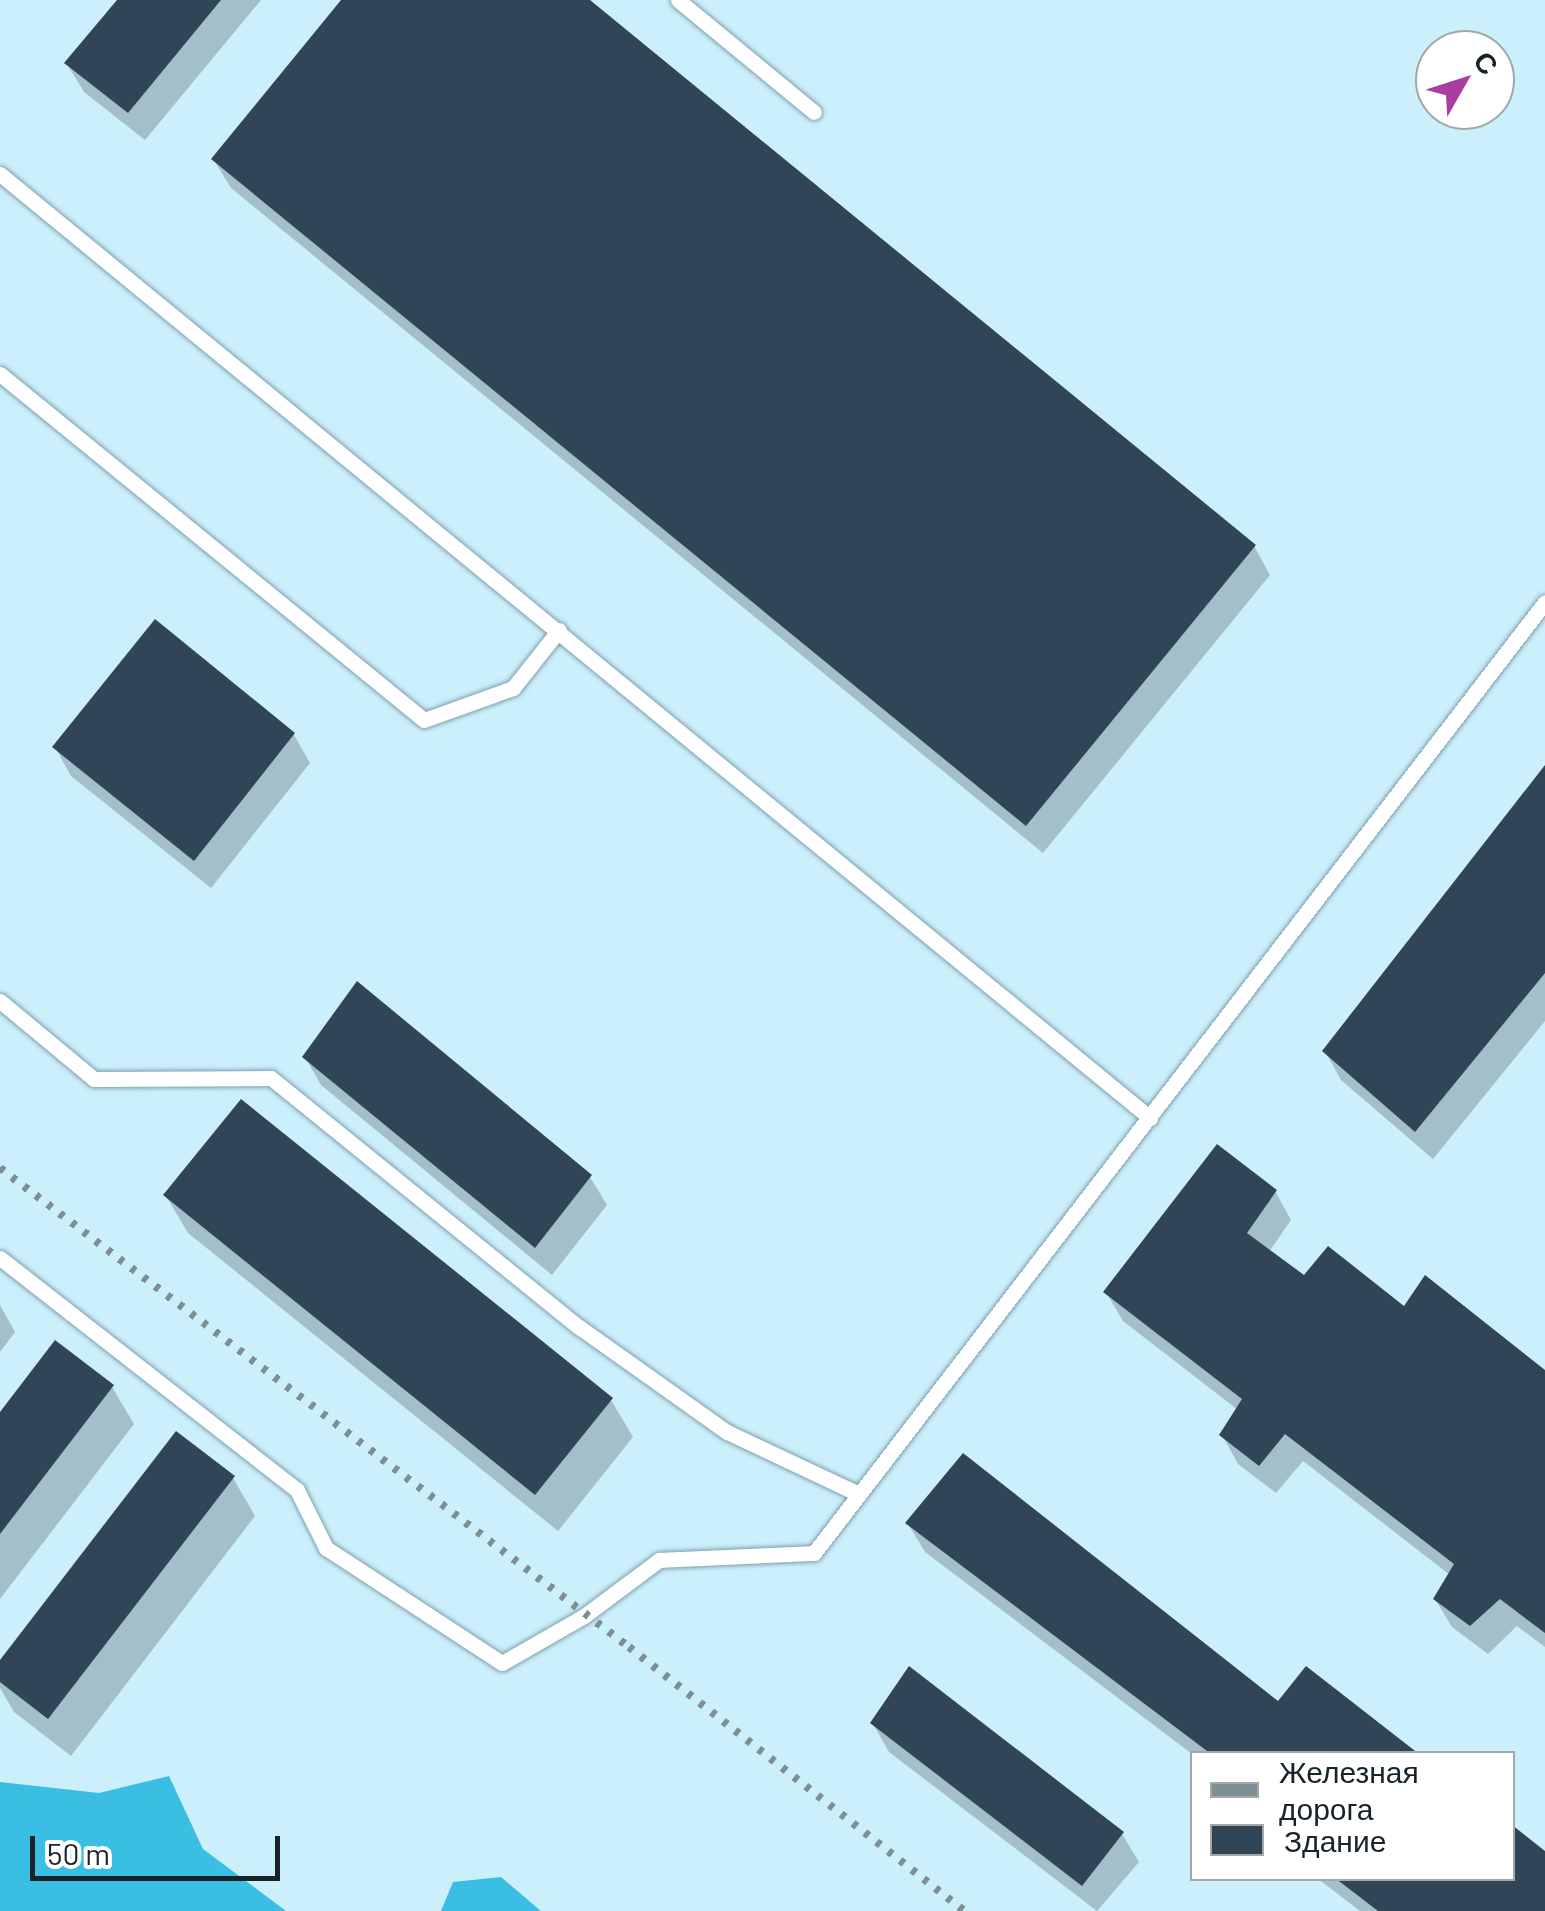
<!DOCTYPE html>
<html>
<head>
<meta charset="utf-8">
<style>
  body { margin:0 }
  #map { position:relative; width:1545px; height:1911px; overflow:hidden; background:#dff4fc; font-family:Barlow,sans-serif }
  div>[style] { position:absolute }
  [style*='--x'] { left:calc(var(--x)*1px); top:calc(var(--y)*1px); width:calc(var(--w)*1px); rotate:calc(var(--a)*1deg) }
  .built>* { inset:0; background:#cceffc }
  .forest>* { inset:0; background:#3bbee4 }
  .shadow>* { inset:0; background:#0003 }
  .building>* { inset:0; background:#304657 }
  .roads { filter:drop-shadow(0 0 2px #7fa0ac) drop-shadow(0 0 2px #7fa0ac) }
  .lane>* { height:15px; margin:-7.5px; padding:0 7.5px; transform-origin:7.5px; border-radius:7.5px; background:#fff }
  .rail>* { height:8px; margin-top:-4px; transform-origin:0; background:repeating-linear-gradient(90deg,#7d8e95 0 5px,transparent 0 15px) }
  span { translate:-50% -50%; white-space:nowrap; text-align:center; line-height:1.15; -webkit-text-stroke:10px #fff; paint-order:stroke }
  .legend { position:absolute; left:1190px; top:1751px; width:325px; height:130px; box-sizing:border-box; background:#fff; border:2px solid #a2a7a9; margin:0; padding:12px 18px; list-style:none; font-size:30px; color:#162328 }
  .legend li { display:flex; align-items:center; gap:20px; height:50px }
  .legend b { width:50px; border:2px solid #a2a7a9 }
  .north { position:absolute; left:1415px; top:30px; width:100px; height:100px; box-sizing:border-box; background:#fff; border:2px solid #a2a7a9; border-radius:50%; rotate:51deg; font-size:28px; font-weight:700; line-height:40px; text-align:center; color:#162328 }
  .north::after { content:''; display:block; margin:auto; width:35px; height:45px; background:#a73ea0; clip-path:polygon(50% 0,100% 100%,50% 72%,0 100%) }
  .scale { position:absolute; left:30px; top:1836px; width:250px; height:45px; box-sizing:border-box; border:5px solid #162328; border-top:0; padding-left:12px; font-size:30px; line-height:35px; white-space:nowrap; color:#162328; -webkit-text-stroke:8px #fff; paint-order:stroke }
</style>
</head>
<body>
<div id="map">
  <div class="built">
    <div style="clip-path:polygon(evenodd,0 0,1545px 0,1545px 1911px,0 1911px,0 0,1435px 50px,1495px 50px,1495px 110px,1435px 110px,1435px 50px,0 0,1192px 1754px,1512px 1754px,1512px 1878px,1192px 1878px,1192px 1754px)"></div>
  </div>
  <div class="forest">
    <div style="clip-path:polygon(169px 1776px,203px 1849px,286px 1911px,0 1911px,0 1782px,99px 1793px)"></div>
    <div style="clip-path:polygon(501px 1877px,541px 1911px,441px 1911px,453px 1882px)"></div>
  </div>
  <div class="shadow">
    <div style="clip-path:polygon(120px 0,261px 0,145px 140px,84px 92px,67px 64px)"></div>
    <div style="clip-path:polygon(345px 0,586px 0,1254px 546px,1270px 575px,1043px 853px,231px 188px,214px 160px)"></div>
    <div style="clip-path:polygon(294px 735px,310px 763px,211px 888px,71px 776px,55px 747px)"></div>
    <div style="clip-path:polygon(1545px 769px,1545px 1021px,1433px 1159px,1341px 1080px,1325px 1051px)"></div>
    <div style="clip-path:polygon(305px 1057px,590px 1177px,607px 1205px,552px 1275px,321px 1085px)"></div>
    <div style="clip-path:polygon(1275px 1191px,1291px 1220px,1269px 1252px,1305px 1278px,1405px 1309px,1545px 1373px,1545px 1647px,1517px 1626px,1488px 1654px,1452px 1627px,1435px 1599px,1450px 1575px,1303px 1461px,1276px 1493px,1238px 1464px,1222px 1435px,1238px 1410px,1123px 1321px,1106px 1292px)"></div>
    <div style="clip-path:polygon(166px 1196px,611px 1400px,633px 1437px,558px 1531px,188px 1233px)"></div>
    <div style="clip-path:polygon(0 1305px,15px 1332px,0 1352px)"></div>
    <div style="clip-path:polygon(112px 1387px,134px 1424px,0 1599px,0 1416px)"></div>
    <div style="clip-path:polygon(233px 1478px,255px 1516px,71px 1756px,14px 1712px,0 1688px,0 1664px)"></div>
    <div style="clip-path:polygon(908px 1524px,1279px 1705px,1415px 1754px,1192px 1754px,925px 1552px)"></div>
    <div style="clip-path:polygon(873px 1724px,1122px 1834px,1139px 1862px,1097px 1911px,889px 1752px)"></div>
    <div style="clip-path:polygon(1545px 1854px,1545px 1911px,1360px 1911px,1317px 1878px,1512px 1878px)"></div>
  </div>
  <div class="building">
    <div style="clip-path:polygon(117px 0,221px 0,128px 113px,64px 63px)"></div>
    <div style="clip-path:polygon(341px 0,590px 0,1256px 545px,1026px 826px,211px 159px)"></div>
    <div style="clip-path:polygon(155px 619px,295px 733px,194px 861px,52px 747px)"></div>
    <div style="clip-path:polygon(1545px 765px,1545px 973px,1415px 1132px,1322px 1051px)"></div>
    <div style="clip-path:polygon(357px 981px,592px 1175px,535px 1248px,302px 1057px)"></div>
    <div style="clip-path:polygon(241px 1099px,613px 1398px,535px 1495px,163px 1195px)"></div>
    <div style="clip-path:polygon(1217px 1144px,1277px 1190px,1247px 1233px,1304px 1275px,1328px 1246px,1404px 1306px,1425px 1275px,1545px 1370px,1545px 1633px,1500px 1599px,1470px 1626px,1433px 1599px,1454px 1564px,1285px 1434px,1259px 1466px,1219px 1435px,1242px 1399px,1103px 1292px)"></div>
    <div style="clip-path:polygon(55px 1340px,114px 1385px,0 1534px,0 1412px)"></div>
    <div style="clip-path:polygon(176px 1431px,235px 1476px,48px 1719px,0 1682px,0 1660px)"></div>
    <div style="clip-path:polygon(963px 1453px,1278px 1701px,1306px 1666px,1419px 1754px,1211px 1754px,905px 1523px)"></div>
    <div style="clip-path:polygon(909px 1666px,1124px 1832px,1082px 1886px,870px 1723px)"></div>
    <div style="clip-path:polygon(1512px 1825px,1545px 1851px,1545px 1911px,1378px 1911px,1335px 1878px,1512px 1878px)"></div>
  </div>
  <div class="roads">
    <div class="lane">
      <div style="--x:678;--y:0;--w:176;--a:39.5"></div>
      <div style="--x:0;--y:174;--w:1488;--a:39.38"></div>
      <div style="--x:0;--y:374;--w:547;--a:39.22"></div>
      <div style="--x:424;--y:720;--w:95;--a:-19.8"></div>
      <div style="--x:513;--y:688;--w:74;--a:-51.6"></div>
      <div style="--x:0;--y:1001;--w:122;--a:39.7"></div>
      <div style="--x:94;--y:1079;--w:177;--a:-0.3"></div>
      <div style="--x:271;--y:1078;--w:396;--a:39"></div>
      <div style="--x:579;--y:1327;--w:181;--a:35.4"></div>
      <div style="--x:727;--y:1432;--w:146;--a:25.2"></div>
      <div style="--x:0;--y:1258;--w:377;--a:38"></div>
      <div style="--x:297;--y:1490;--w:65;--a:63.4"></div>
      <div style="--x:326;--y:1548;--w:210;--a:33.2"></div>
      <div style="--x:502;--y:1663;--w:95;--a:-29.8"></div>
      <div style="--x:584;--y:1616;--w:94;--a:-36.7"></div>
      <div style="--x:659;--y:1560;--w:155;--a:-2.6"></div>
      <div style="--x:814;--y:1553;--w:1199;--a:-52.45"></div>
    </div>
  </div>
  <div class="rail">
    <div style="--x:0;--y:1168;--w:791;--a:37.29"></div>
    <div style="--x:629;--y:1647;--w:427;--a:38.2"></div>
  </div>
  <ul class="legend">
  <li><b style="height:12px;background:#7d8e95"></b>Железная дорога</li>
  <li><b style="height:28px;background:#304657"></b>Здание</li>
  </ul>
  <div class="north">С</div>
  <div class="scale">50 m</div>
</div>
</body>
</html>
